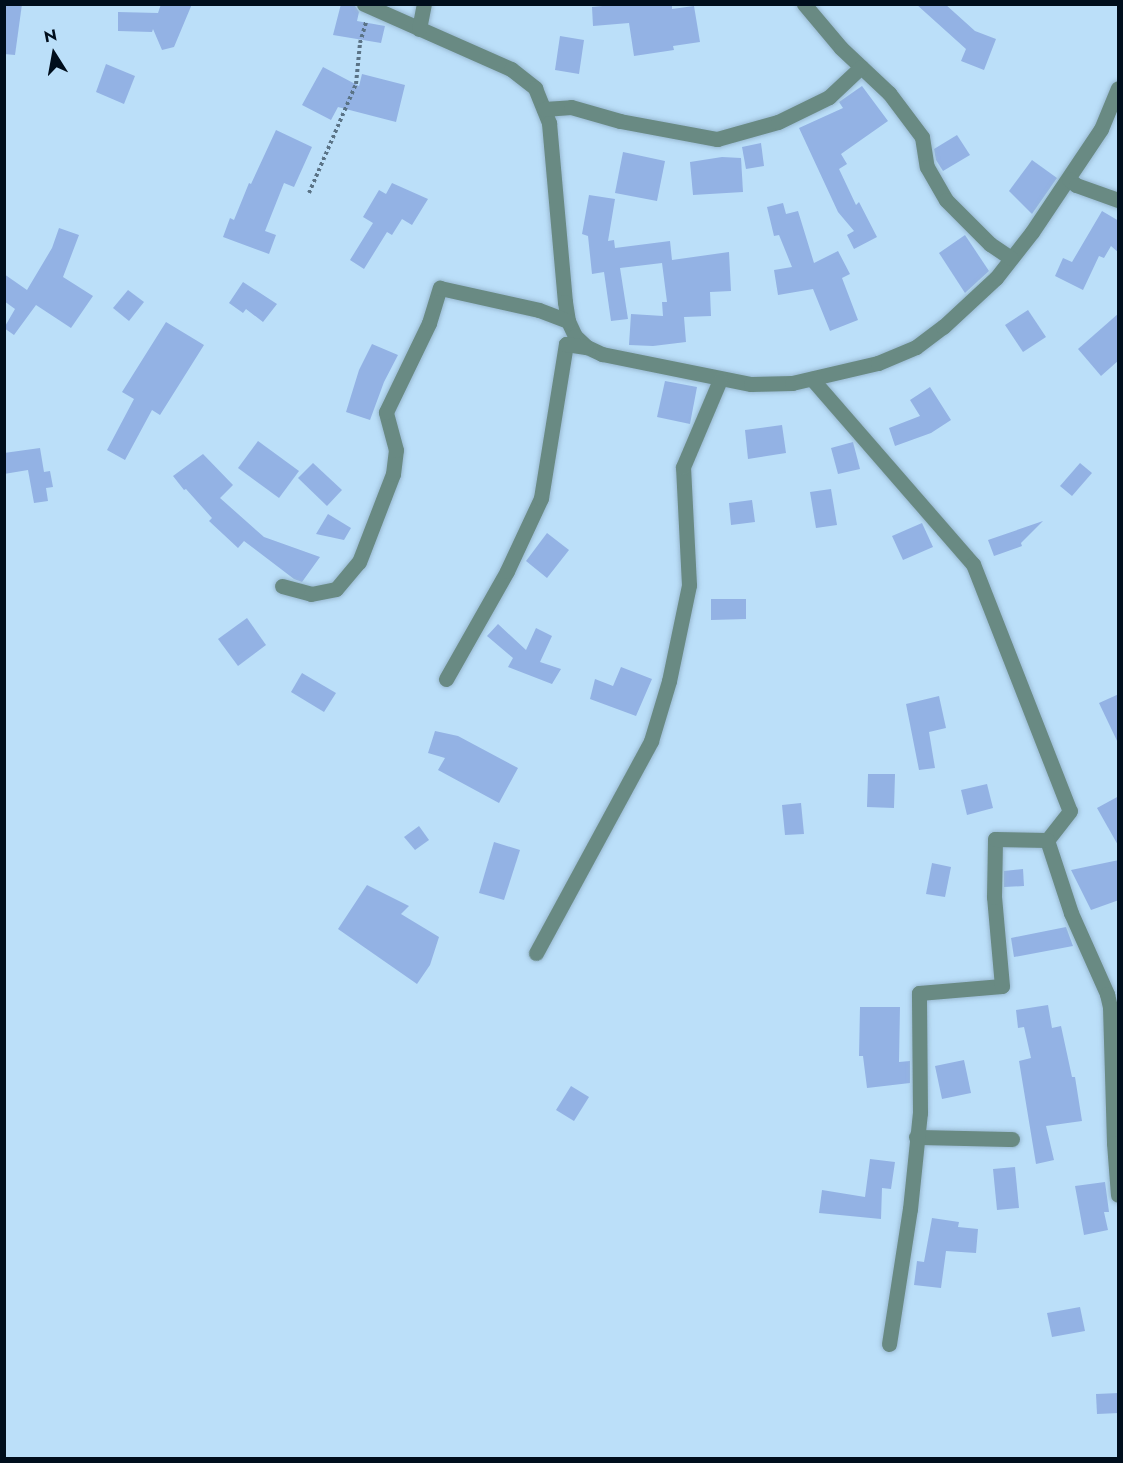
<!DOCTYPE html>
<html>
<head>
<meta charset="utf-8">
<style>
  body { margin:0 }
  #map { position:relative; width:1123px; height:1463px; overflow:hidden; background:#bbdff9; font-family:Jost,sans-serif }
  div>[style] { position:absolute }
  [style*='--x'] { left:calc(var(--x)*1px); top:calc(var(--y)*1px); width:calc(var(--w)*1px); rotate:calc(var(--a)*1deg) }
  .building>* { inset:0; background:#93b2e4 }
  .path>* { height:4px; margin-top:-2px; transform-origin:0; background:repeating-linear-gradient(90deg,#5a7386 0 3px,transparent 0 6px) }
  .roads { filter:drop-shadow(0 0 2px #99b9d1) drop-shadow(0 0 2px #99b9d1) }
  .minor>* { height:15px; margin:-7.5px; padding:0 7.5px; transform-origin:7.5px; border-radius:7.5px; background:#698a83 }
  span { translate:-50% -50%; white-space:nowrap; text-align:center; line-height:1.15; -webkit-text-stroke:5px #bbdff9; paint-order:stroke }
  .frame { position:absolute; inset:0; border:6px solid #000e1c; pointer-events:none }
  .north { position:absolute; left:24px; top:24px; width:60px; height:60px; -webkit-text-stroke:4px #bbdff9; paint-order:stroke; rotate:349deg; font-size:16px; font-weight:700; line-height:24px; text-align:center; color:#000e1c }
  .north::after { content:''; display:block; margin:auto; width:21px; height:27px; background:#000e1c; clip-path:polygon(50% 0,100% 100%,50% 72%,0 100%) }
</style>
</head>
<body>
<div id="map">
  <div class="building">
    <div style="clip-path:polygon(4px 4px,22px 4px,15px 55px,4px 54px)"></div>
    <div style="clip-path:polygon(161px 4px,192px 4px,174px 47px,162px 50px,153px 29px,152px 32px,118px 31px,118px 12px,158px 13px)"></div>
    <div style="clip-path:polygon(341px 4px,355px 6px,359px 12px,357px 21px,385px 26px,381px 43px,333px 35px)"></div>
    <div style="clip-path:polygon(623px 4px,672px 4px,672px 9px,694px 6px,700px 42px,673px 46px,674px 50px,634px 56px,629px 23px,593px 26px,592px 7px)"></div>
    <div style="clip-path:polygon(916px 4px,945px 4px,975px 31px,996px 39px,984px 70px,961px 61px,966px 49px)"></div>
    <div style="clip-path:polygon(560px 36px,584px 40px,579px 74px,555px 70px)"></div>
    <div style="clip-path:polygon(106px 64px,135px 76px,124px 104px,96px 92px)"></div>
    <div style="clip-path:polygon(323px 67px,359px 86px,362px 74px,405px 85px,396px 122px,338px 107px,331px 120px,302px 105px)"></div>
    <div style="clip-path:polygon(862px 86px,888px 121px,841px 154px,847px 164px,839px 169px,856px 205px,859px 202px,877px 237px,854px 249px,847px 235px,854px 231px,838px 212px,799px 128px,843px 108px,839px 102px)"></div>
    <div style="clip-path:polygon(276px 130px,312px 147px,294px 187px,284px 183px,265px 231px,276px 235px,269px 254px,223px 237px,230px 218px,234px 220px,249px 183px,251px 184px)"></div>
    <div style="clip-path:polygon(957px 135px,970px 155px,943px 171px,936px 160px,934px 149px)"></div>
    <div style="clip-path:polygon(761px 143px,764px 166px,746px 169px,742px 147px)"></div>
    <div style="clip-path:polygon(623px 152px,665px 161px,657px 201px,615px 193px)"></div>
    <div style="clip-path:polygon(722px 157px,741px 158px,743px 192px,693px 195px,690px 162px)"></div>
    <div style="clip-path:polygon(1032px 160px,1057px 178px,1032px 214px,1009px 191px)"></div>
    <div style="clip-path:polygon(392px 183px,428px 199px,412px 225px,402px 219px,392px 235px,387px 232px,364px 269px,350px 260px,373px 223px,363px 217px,379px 190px,386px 194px)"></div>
    <div style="clip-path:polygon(589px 195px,615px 199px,608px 241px,614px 240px,615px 248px,670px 241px,672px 260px,729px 252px,731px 291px,710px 292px,711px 316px,684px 317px,686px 342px,653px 346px,629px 345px,631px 314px,663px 316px,662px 302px,667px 302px,662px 263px,620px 268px,628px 319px,611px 321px,604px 272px,592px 274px,588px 236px,582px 234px)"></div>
    <div style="clip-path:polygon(783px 203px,786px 214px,798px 211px,814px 263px,838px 251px,850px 274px,842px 278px,858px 320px,830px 331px,813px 289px,778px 295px,774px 270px,792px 267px,779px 235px,774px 236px,767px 207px)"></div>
    <div style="clip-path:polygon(1102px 211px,1119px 221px,1119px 253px,1111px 246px,1104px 258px,1099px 256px,1083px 290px,1055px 276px,1063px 258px,1072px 262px)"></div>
    <div style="clip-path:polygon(59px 228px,79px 235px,63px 277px,93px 296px,71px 328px,36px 305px,14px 335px,4px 328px,15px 309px,4px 301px,4px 274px,27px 290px,52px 248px)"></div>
    <div style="clip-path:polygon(965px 235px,989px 271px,965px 293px,939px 253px)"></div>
    <div style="clip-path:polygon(243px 282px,277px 304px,263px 322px,246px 309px,243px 313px,229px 303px)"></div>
    <div style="clip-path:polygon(128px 290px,144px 302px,129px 321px,113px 308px)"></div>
    <div style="clip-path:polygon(1028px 310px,1046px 337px,1023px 352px,1005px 325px)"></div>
    <div style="clip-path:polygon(1119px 313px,1119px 360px,1101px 376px,1078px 349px)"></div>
    <div style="clip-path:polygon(166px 322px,204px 345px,160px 415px,152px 410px,125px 460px,107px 450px,134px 399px,122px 392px)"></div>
    <div style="clip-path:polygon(372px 344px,398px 355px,384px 382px,370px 420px,346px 412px,359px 370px)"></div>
    <div style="clip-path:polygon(665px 381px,697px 387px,690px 424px,657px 417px)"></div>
    <div style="clip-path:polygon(930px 387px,951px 420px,931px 433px,895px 446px,889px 428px,920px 416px,910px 400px)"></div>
    <div style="clip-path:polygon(782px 425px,786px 453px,748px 459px,745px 430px)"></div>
    <div style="clip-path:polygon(258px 441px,299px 471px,279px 498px,238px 468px)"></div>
    <div style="clip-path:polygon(853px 442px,860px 469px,838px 474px,831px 448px)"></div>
    <div style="clip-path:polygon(40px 448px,44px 472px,50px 471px,53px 487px,46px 488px,48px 501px,34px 503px,28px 470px,4px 474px,4px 453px)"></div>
    <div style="clip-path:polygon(203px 454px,233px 485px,220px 498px,264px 537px,320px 557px,302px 582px,294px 579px,244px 541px,238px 548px,209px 521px,212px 518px,186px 489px,184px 490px,173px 476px)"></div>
    <div style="clip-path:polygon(313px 463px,342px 490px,327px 506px,298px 478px)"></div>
    <div style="clip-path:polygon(1080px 463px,1092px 473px,1072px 496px,1060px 486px)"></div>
    <div style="clip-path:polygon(831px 489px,837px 525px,816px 528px,810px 492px)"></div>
    <div style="clip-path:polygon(752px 500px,755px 522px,731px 525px,729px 503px)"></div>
    <div style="clip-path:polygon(328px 514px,351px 528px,344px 540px,316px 534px)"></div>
    <div style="clip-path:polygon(1043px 521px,1021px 543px,1022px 546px,994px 556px,988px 540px)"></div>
    <div style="clip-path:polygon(922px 523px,933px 547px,903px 560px,892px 536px)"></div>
    <div style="clip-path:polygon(547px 533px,569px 550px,547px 578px,526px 561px)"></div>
    <div style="clip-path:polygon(711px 599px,746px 599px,746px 619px,711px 620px)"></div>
    <div style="clip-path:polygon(247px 618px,266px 645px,238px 666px,218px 639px)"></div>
    <div style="clip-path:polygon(498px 624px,526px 650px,536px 628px,552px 636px,540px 662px,561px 669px,552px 684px,508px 667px,513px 658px,487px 636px)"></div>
    <div style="clip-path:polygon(621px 667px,652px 679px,636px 716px,590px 699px,595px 679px,613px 686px)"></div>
    <div style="clip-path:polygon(302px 673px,336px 693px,324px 712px,291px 692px)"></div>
    <div style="clip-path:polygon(1119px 694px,1119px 745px,1099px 703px)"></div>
    <div style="clip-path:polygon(939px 696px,946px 728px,929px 732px,935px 768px,919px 770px,906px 704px)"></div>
    <div style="clip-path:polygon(435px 731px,458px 736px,518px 768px,499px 803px,438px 770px,445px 758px,428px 753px)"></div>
    <div style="clip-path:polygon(868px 774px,895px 774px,894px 808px,867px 807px)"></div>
    <div style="clip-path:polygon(987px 784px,993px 808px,967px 815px,961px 790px)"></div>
    <div style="clip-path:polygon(1119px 796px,1119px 847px,1097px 808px)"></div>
    <div style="clip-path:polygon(801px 803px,804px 834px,785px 835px,782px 805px)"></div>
    <div style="clip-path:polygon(419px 826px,429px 840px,415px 850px,404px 837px)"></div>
    <div style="clip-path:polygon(494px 842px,520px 850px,504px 900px,479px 893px)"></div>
    <div style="clip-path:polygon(1119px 860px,1119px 900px,1091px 910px,1071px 870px)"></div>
    <div style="clip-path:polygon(932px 863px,951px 867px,945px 897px,926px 894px)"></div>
    <div style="clip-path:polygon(1023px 869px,1024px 886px,1004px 887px,1004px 871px)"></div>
    <div style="clip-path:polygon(367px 885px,409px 906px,401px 914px,439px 937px,430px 965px,417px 984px,338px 929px)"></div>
    <div style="clip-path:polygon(1066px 927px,1073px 946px,1014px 957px,1011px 938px)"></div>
    <div style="clip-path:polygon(1048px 1005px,1052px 1028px,1061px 1026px,1072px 1077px,1075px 1077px,1082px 1121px,1046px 1126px,1054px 1160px,1036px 1164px,1019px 1061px,1031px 1058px,1024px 1027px,1018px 1028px,1016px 1010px)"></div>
    <div style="clip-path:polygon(860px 1007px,900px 1007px,899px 1062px,910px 1061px,910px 1083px,867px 1088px,863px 1056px,859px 1056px)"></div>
    <div style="clip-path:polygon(964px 1060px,971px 1093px,942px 1099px,935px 1066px)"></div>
    <div style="clip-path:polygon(571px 1086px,589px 1097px,574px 1121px,556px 1110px)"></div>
    <div style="clip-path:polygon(870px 1159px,895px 1162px,891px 1189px,882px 1188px,881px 1219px,819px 1213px,822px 1190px,865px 1197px)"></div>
    <div style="clip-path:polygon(1015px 1167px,1019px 1208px,997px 1210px,993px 1169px)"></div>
    <div style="clip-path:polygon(1105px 1182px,1109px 1212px,1104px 1212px,1108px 1230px,1084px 1235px,1075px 1186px)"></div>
    <div style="clip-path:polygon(932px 1218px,959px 1222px,958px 1227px,978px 1229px,976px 1253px,946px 1251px,941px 1288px,914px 1285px,917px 1261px,924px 1262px)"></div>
    <div style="clip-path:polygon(1080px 1307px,1085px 1331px,1052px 1337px,1047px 1313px)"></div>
    <div style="clip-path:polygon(1119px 1393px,1119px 1413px,1097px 1414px,1096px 1394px)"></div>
  </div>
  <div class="path">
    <div style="--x:309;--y:193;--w:119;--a:-66.7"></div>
    <div style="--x:356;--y:84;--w:41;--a:-84.4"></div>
    <div style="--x:360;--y:43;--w:22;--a:-74"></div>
  </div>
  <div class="roads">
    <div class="minor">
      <div style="--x:364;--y:4;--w:161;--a:23.9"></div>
      <div style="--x:511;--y:69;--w:31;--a:38"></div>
      <div style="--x:535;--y:88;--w:38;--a:68"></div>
      <div style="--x:549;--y:123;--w:180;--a:84.9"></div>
      <div style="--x:565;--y:302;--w:19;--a:81"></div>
      <div style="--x:568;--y:321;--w:17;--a:65"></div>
      <div style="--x:575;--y:336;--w:16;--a:43"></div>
      <div style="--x:587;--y:347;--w:17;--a:25"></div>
      <div style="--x:602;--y:354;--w:152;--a:11.4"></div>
      <div style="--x:751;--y:384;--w:41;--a:-1.4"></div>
      <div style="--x:792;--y:383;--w:88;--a:-13.1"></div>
      <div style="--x:878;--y:363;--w:41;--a:-22.8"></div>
      <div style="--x:916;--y:347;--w:34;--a:-37"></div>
      <div style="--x:943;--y:327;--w:72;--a:-42.8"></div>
      <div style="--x:996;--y:278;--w:58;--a:-52"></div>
      <div style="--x:1032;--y:232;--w:124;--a:-56.2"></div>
      <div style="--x:1101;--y:129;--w:44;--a:-67.5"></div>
      <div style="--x:804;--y:4;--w:57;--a:49.9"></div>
      <div style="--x:841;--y:48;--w:66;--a:43.2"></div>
      <div style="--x:889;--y:93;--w:55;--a:53.1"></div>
      <div style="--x:922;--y:137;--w:30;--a:81"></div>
      <div style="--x:927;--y:167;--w:38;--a:60"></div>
      <div style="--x:946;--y:200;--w:62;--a:45"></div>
      <div style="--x:990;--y:244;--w:25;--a:34"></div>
      <div style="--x:419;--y:29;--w:25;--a:-79"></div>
      <div style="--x:544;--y:109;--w:27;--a:-4"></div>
      <div style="--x:571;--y:107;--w:51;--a:15.9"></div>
      <div style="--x:620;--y:121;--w:99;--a:10.5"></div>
      <div style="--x:717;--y:139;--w:63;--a:-15.6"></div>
      <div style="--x:778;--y:122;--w:57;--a:-26.1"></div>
      <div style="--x:829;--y:97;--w:44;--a:-43.2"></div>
      <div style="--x:1069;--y:179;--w:9;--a:41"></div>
      <div style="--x:1076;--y:185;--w:45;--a:19.7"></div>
      <div style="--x:812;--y:379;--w:245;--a:49"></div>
      <div style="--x:973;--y:564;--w:265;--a:68.6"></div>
      <div style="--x:1070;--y:811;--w:37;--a:128"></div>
      <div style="--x:1047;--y:840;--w:77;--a:71.8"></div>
      <div style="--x:1071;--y:913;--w:89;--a:66"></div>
      <div style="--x:1107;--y:994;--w:13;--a:77"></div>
      <div style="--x:1110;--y:1007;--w:136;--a:88.3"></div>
      <div style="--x:1114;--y:1143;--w:52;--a:85.6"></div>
      <div style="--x:282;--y:586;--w:30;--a:15"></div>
      <div style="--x:311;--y:594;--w:25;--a:-11"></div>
      <div style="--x:336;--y:589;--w:35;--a:-50"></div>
      <div style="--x:359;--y:562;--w:94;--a:-68.9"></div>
      <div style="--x:393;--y:474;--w:24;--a:-83"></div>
      <div style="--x:396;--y:450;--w:39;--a:-105"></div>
      <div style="--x:386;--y:412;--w:99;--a:-64.2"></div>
      <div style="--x:429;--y:323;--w:37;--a:-73"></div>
      <div style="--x:440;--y:288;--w:101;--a:12.5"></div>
      <div style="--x:539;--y:310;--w:31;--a:21"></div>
      <div style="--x:446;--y:679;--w:124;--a:-60.5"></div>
      <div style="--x:507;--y:571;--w:81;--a:-65"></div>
      <div style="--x:541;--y:498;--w:156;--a:-80.8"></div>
      <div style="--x:566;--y:344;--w:20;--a:9"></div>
      <div style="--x:536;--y:953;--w:241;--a:-61.5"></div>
      <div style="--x:651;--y:741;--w:63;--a:-73.3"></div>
      <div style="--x:669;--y:681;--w:98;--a:-78.2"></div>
      <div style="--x:689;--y:585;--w:118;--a:-92.9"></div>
      <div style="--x:683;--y:467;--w:95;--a:-67"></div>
      <div style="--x:916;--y:1137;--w:96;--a:1.2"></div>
      <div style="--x:889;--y:1344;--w:137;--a:-81.2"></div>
      <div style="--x:910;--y:1209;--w:97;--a:-84.1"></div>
      <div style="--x:920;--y:1113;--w:120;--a:-90.5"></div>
      <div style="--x:919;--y:993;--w:83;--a:-4.8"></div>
      <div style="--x:1002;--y:986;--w:89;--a:-95.1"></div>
      <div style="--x:994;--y:897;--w:58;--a:-89"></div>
      <div style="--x:995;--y:839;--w:52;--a:1.1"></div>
    </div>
  </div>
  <div class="frame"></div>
  <div class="north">N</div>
</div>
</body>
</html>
